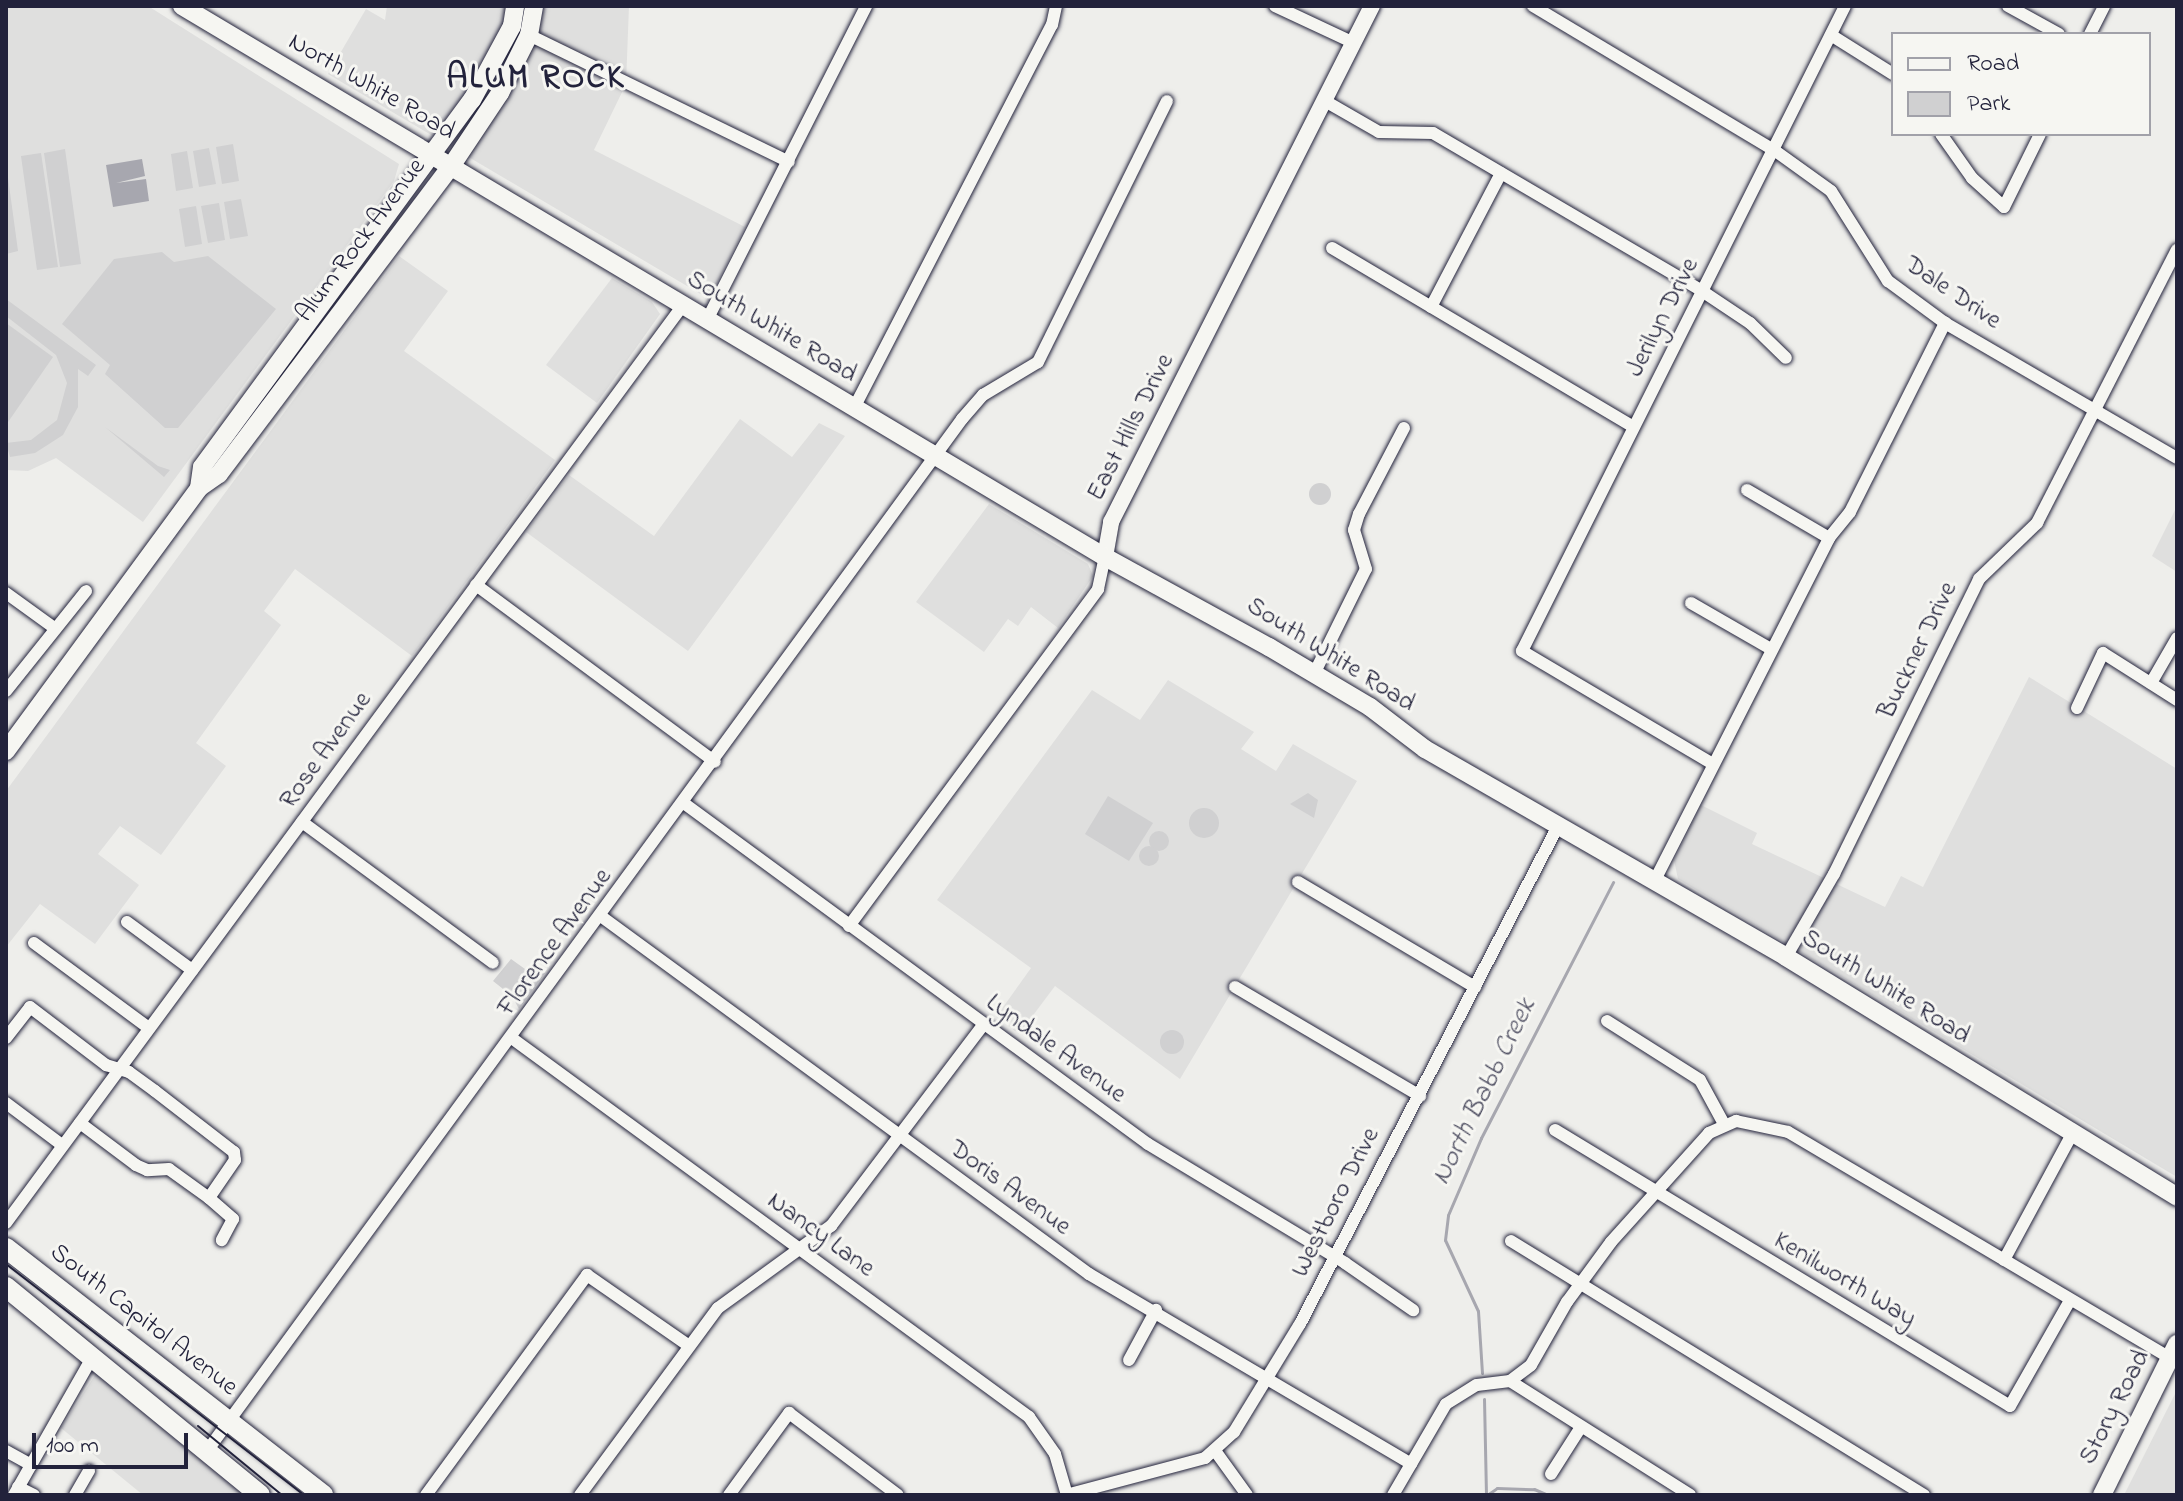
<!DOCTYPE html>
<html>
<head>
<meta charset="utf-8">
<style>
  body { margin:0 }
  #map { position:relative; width:2183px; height:1501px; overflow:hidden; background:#eeeeeb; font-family:"Indie Flower",sans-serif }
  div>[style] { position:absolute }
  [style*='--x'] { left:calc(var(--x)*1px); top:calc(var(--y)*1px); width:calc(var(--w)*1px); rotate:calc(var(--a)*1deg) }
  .built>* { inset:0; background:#dfdfde }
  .green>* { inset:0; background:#d0d0d1 }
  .round { border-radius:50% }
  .water>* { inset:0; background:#a7a7af }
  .stream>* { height:3px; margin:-1.5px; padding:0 1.5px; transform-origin:1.5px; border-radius:1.5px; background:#a7a7af }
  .roads { filter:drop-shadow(0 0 2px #22223b) drop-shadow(0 0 2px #22223b) }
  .minor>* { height:12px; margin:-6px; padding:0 6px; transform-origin:6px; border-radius:6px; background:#f6f6f2 }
  .tertiary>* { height:16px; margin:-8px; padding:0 8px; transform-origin:8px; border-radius:8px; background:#f6f6f2 }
  .secondary>* { height:18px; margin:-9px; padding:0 9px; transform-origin:9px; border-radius:9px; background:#f6f6f2 }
  .primary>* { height:20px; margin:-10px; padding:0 10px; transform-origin:10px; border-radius:10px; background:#f6f6f2 }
  .tram>* { height:2px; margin:-1px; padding:0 1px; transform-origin:1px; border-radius:1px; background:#22223b }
  span { translate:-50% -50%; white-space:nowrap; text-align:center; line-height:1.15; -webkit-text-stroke:6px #f6f6f2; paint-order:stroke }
  .street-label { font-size:26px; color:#22223b }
  .water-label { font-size:28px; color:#575769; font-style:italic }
  .district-label { font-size:34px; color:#22223b; font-weight:700; letter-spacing:2px }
  .frame { position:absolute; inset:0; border:8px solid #22223b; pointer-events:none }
  .legend { position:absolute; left:1891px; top:32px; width:260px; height:104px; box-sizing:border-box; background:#f6f6f2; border:2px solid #a1a1a9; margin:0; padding:10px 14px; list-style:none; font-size:24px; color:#22223b }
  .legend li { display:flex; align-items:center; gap:16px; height:40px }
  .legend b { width:40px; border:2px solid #a1a1a9 }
  .scale { position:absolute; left:32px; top:1433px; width:156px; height:36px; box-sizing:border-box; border:4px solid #22223b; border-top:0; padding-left:10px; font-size:24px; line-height:28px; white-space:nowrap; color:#22223b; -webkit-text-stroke:6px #f6f6f2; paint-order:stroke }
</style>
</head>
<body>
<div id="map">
  <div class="built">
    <div style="clip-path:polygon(6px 6px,148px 6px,399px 164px,394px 181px,143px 522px,56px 458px,28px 471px,6px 470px)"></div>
    <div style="clip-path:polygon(387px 6px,629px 6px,626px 84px,594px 150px,745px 227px,709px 299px,328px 74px,366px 9px,385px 20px)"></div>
    <div style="clip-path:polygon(399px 256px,448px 291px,404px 351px,555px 460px,412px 656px,295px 569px,264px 611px,281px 625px,196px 743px,226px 766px,161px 855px,120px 826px,98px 854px,139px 885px,95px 944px,40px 904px,6px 947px,6px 791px)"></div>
    <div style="clip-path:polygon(612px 278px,652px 302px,660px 314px,597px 403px,546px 365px)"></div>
    <div style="clip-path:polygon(740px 419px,792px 457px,819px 423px,845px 436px,688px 651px,526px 532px,569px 475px,654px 536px)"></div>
    <div style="clip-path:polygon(989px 504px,1088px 564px,1093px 576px,1058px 628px,1031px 607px,1018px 626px,1008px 619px,984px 652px,916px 602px)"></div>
    <div style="clip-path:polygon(2177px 506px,2177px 572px,2152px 556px)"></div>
    <div style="clip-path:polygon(2029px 677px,2177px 769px,2177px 1177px,1678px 879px,1674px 860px,1701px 805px,1757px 833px,1752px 844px,1885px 907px,1901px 876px,1923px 887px)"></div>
    <div style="clip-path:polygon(1168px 680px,1254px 732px,1241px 749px,1276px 771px,1293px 744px,1357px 781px,1180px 1079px,1055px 986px,1019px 1034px,996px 1017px,1031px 968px,937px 900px,1092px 690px,1140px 720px)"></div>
    <div style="clip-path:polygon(99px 1369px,250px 1495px,143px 1495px,61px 1428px)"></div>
    <div style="clip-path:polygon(2177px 1390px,2177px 1495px,2124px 1495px)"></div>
  </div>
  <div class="green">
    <div style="clip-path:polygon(233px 144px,239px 181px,222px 184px,216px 147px)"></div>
    <div style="clip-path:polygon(209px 148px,216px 184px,199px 187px,193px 151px)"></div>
    <div style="clip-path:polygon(65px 149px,81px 264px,60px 267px,44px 153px)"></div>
    <div style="clip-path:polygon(187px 151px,193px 188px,176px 191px,171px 154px)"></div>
    <div style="clip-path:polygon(41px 153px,58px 267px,37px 270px,21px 156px)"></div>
    <div style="clip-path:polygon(6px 163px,18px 251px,6px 254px)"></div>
    <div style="clip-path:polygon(241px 199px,248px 236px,230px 239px,224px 202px)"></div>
    <div style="clip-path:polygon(219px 203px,225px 240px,208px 243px,201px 206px)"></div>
    <div style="clip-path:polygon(196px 206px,202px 244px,185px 247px,179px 209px)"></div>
    <div style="clip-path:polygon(162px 252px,174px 262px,208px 256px,276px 309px,178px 428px,165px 428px,105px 374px,110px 365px,62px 324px,114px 259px)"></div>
    <div style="clip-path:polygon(6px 299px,96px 365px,88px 376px,78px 369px,78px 407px,63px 435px,35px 453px,10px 457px,6px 443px,31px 440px,57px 420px,67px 383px,56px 355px,6px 316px)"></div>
    <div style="clip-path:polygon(6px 323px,53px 357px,6px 425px)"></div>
    <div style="clip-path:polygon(105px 427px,158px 466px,170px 470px,164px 477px)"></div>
    <div class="round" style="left:1309px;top:483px;width:22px;height:22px"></div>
    <div style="clip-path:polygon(1308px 793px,1318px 800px,1314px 818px,1290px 804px)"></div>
    <div style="clip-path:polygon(1108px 796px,1153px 823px,1129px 861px,1085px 834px)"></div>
    <div class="round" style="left:1189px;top:808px;width:30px;height:30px"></div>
    <div class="round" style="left:1149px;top:831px;width:20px;height:20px"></div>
    <div class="round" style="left:1139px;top:846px;width:20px;height:20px"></div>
    <div style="clip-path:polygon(511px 959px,532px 974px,545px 973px,519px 1009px,512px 996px,493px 981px)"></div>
    <div class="round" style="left:1160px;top:1030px;width:24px;height:24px"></div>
  </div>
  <div class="water">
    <div style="clip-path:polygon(142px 159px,145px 176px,116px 183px,146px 179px,149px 201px,113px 207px,106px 165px)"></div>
  </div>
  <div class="stream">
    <div style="--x:1482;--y:1373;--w:62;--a:-93.7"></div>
    <div style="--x:1478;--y:1311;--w:78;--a:-114.9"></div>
    <div style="--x:1445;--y:1240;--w:25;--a:-83"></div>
    <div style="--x:1448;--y:1215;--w:84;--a:-66.8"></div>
    <div style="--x:1481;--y:1138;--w:288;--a:-62.7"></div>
    <div style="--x:1484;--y:1399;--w:96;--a:88.8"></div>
    <div style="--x:1487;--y:1495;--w:12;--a:-35"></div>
    <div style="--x:1497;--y:1488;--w:37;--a:2"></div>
    <div style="--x:1534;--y:1489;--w:15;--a:23"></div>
  </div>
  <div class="roads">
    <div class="minor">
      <div style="--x:1275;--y:6;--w:87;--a:25.1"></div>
      <div style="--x:1533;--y:6;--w:281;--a:30.9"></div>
      <div style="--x:1774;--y:150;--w:70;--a:35.7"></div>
      <div style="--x:1831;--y:191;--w:107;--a:57.7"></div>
      <div style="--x:1888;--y:281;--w:71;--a:36.4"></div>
      <div style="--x:1945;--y:323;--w:268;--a:30.2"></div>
      <div style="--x:2008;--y:6;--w:58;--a:28.8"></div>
      <div style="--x:2090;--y:34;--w:31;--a:-63"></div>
      <div style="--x:529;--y:35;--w:289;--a:26"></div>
      <div style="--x:1831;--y:35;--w:73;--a:32.2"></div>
      <div style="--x:1325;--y:101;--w:62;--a:29.9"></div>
      <div style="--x:1379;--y:132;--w:54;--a:1.1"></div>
      <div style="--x:1433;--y:133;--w:312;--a:30.4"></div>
      <div style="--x:1702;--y:291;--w:58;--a:33.7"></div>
      <div style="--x:1750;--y:323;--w:50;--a:44.2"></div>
      <div style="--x:1941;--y:134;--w:54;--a:54.8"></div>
      <div style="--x:1972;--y:178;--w:43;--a:42.2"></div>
      <div style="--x:2004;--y:207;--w:81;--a:-63.7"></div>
      <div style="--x:1332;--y:248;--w:350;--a:30.7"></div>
      <div style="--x:1431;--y:307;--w:151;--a:-62.4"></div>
      <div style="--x:707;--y:320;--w:352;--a:-63.1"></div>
      <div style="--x:854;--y:408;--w:431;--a:-62.7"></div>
      <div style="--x:1052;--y:25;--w:19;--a:-78"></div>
      <div style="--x:1747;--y:490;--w:95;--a:30.3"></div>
      <div style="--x:476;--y:585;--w:297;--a:36.5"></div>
      <div style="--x:6;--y:593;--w:58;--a:35.9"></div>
      <div style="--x:1691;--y:603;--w:92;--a:29.9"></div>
      <div style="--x:1314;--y:674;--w:117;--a:-63.7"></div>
      <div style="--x:1366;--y:569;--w:41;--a:-107.1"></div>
      <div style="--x:1354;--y:530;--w:17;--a:-73"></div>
      <div style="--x:1359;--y:514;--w:97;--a:-62.4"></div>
      <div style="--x:2151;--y:683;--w:52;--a:-60"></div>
      <div style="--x:6;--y:691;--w:128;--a:-51.3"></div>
      <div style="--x:2077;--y:708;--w:61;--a:-64.7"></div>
      <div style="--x:2103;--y:653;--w:88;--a:32.4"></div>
      <div style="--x:1713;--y:764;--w:222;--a:-149.4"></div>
      <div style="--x:1522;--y:651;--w:721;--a:-63.4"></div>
      <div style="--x:685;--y:804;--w:574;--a:36.29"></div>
      <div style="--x:1148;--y:1144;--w:230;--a:31.1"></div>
      <div style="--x:1345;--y:1263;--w:83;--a:34.7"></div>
      <div style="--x:302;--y:822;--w:237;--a:36.4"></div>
      <div style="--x:1298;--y:882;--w:206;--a:30.7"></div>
      <div style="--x:1654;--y:882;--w:386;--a:-63"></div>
      <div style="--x:1829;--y:538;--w:33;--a:-51"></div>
      <div style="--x:1850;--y:512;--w:212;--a:-63.3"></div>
      <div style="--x:602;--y:917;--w:604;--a:36.24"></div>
      <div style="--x:1089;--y:1274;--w:374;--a:30.5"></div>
      <div style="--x:127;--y:922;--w:81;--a:36.4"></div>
      <div style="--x:849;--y:926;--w:419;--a:-53.5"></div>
      <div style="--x:1098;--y:589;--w:33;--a:-78"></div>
      <div style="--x:34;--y:943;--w:143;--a:36.5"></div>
      <div style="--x:1786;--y:957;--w:96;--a:-60"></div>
      <div style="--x:1834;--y:874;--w:329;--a:-63.8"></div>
      <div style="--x:1979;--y:579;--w:81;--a:-44"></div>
      <div style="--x:2037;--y:523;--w:307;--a:-62.9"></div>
      <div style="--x:1235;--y:987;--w:215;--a:30.5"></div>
      <div style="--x:1607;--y:1021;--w:110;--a:32.4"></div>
      <div style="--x:1700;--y:1080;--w:50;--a:61.4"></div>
      <div style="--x:6;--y:1038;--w:39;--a:-52"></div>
      <div style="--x:30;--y:1007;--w:96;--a:37.3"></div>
      <div style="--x:106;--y:1065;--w:24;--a:17"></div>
      <div style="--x:129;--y:1072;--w:32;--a:36"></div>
      <div style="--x:155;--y:1091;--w:100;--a:37.7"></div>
      <div style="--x:234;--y:1152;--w:8;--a:83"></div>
      <div style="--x:235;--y:1160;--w:46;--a:124.4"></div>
      <div style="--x:209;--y:1198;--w:49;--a:-144.1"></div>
      <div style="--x:169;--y:1169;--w:22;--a:177"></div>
      <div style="--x:147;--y:1170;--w:12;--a:-156"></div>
      <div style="--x:136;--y:1165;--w:70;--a:-143.1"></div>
      <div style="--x:513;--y:1039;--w:640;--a:36.22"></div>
      <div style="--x:1029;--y:1417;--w:45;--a:54.9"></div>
      <div style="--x:1055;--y:1454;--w:43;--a:73.7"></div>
      <div style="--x:6;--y:1103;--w:70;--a:36.9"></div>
      <div style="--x:1555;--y:1130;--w:532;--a:31.24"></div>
      <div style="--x:2010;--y:1406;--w:120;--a:-60.4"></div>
      <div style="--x:209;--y:1198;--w:32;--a:41"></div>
      <div style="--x:233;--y:1219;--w:24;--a:118"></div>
      <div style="--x:6;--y:1223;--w:1141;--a:-53.59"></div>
      <div style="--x:1511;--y:1241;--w:485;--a:31.6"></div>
      <div style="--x:2004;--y:1260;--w:141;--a:-61.6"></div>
      <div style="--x:1129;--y:1360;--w:57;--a:-61.6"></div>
      <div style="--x:1510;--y:1381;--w:213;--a:32.3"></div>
      <div style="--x:6;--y:1451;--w:29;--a:29"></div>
      <div style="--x:207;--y:1451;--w:1279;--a:-53.81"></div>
      <div style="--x:962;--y:419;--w:32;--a:-49"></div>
      <div style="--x:983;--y:395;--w:64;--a:-31"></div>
      <div style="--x:1038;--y:362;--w:291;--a:-63.7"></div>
      <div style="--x:1216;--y:1452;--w:53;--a:54.2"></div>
      <div style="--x:1551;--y:1474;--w:52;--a:-57.5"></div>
      <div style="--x:18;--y:1487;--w:18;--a:27"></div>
      <div style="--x:14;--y:1495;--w:160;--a:-60.4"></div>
      <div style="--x:75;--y:1495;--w:28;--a:-60"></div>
      <div style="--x:426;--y:1495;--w:273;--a:-53.8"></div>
      <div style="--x:587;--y:1275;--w:124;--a:34.8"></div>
      <div style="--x:580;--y:1495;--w:232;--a:-53.6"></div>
      <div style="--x:718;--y:1308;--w:140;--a:-36"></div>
      <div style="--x:831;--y:1226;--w:252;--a:-52.9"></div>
      <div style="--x:729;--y:1495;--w:102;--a:-53.8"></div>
      <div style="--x:789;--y:1413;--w:136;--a:37"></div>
      <div style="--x:1066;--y:1495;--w:144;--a:-14.9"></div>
      <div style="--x:1205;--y:1458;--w:39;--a:-42"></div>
      <div style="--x:1234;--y:1432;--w:127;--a:-58.6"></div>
      <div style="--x:1300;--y:1324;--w:559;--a:-62.61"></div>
      <div style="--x:1393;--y:1495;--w:105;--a:-59.8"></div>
      <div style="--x:1446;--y:1404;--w:36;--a:-32"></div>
      <div style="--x:1477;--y:1385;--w:33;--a:-7"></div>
      <div style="--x:1510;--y:1381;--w:26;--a:-37"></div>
      <div style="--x:1531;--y:1365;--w:73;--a:-60.3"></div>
      <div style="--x:1567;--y:1302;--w:74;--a:-53.7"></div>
      <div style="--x:1611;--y:1242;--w:147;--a:-48"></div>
      <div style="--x:1709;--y:1133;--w:30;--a:-24"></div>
      <div style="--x:1736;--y:1121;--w:53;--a:11.9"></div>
      <div style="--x:1788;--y:1132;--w:444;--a:30.6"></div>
    </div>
    <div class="tertiary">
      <div style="--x:1105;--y:557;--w:36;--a:-80"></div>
      <div style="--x:1111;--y:522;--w:578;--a:-63.17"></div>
    </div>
    <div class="secondary">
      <div style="--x:182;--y:6;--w:1075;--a:30.84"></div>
      <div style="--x:1105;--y:557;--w:187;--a:28.8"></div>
      <div style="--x:1269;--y:647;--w:117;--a:30.7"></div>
      <div style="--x:1370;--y:707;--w:69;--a:37.4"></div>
      <div style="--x:1425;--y:749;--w:417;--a:29.9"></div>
      <div style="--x:1786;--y:957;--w:459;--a:31.5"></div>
      <div style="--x:199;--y:488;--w:21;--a:-82"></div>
      <div style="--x:202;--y:467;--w:456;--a:-53.7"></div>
      <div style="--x:472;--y:100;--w:84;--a:-61.6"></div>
      <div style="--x:512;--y:26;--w:20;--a:-81"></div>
      <div style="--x:6;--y:751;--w:326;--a:-53.7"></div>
      <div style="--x:199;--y:488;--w:24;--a:-35"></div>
      <div style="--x:219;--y:474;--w:387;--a:-53"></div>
      <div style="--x:452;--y:165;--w:87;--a:-56.3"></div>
      <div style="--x:500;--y:93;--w:65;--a:-63.4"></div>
      <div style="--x:529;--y:35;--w:29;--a:-80"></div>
      <div style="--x:2102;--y:1495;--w:169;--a:-63.6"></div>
    </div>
    <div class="primary">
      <div style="--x:6;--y:1248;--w:402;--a:37.9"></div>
      <div style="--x:6;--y:1287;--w:328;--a:39.3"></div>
    </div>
  </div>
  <div class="tram">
    <div style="--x:6;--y:1264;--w:377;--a:37.8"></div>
    <div style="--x:198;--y:1426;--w:109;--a:39.4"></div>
  </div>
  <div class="street-label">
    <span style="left:371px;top:88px;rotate:30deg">North White Road</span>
    <span style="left:362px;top:241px;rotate:-53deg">Alum Rock Avenue</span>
    <span style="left:1952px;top:294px;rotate:34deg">Dale Drive</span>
    <span style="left:1664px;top:318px;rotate:-63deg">Jerilyn Drive</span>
    <span style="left:771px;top:328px;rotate:31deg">South White Road</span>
    <span style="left:1132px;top:428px;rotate:-63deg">East Hills Drive</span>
    <span style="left:1919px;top:651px;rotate:-64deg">Buckner Drive</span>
    <span style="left:1330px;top:656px;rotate:32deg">South White Road</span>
    <span style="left:327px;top:751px;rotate:-54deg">Rose Avenue</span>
    <span style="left:556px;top:943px;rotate:-54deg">Florence Avenue</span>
    <span style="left:1885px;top:988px;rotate:32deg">South White Road</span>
    <span style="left:1055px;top:1050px;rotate:36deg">Lyndale Avenue</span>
    <span style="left:1009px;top:1189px;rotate:36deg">Doris Avenue</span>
    <span style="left:1337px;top:1203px;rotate:-63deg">Westboro Drive</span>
    <span style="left:820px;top:1236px;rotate:36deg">Nancy Lane</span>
    <span style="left:1844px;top:1281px;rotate:31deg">Kenilworth Way</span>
    <span style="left:143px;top:1321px;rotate:38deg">South Capitol Avenue</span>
    <span style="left:2116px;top:1408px;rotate:-63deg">Story Road</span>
  </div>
  <div class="water-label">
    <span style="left:1485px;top:1092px;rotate:-64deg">North Babb Creek</span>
  </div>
  <div class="district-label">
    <span style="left:536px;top:80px">ALUM ROCK</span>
  </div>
  <div class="frame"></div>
  <ul class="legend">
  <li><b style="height:10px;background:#f6f6f2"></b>Road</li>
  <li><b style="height:22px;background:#d0d0d1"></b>Park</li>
  </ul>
  <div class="scale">100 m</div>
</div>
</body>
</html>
